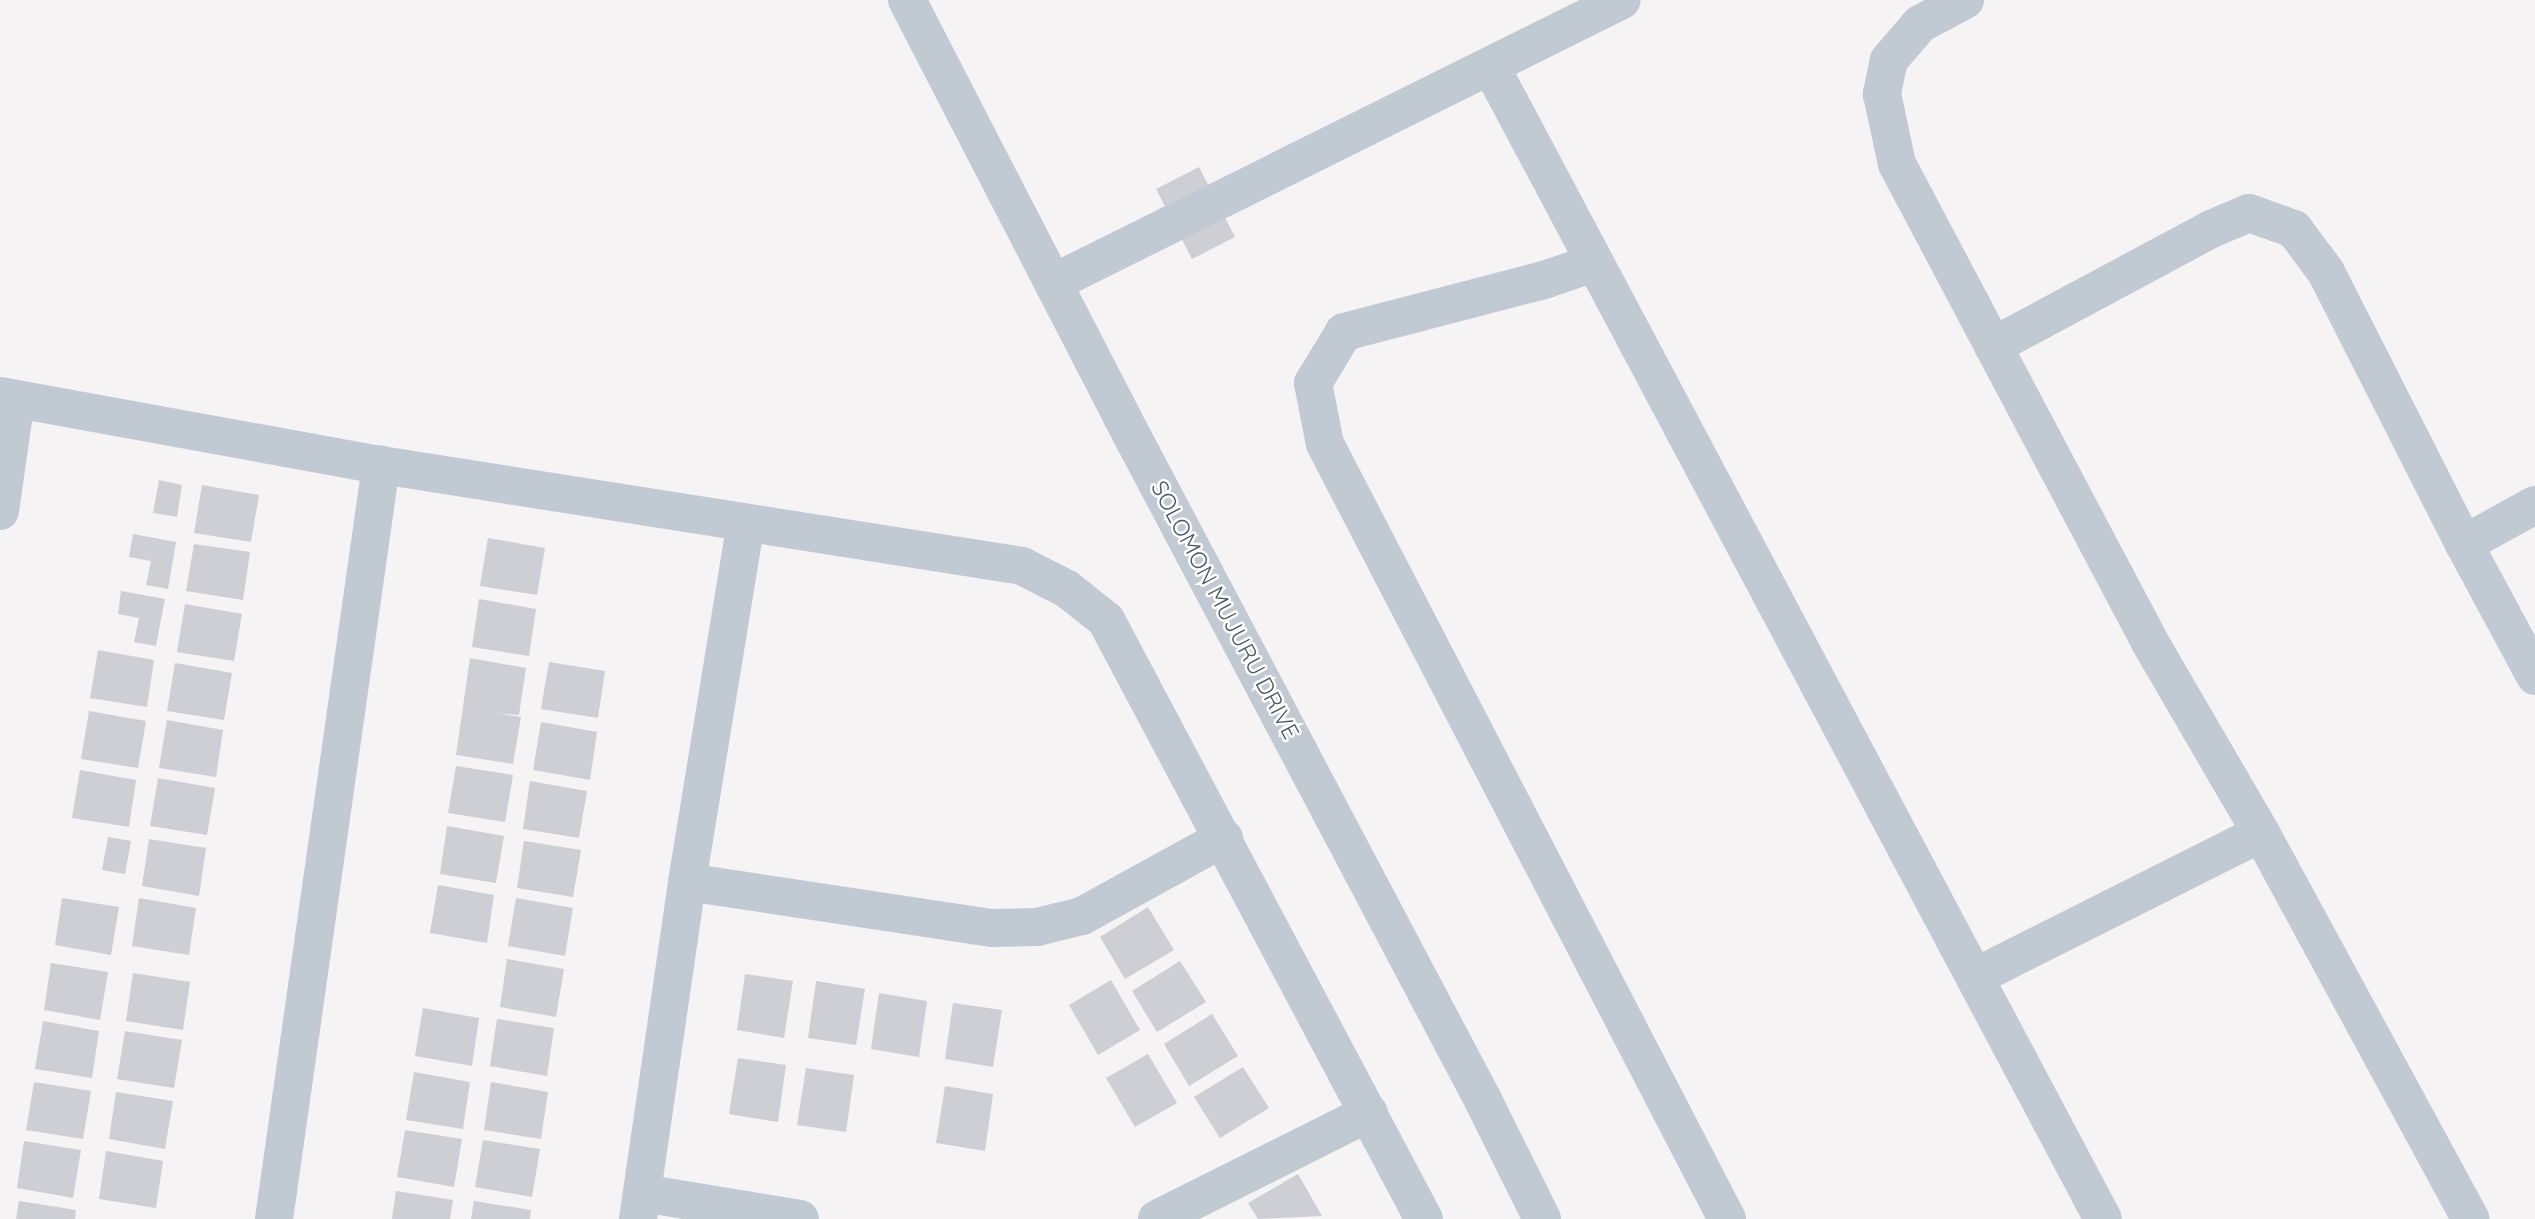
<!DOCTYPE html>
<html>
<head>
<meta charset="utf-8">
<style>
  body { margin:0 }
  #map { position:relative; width:2535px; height:1219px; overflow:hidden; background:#f5f3f3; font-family:Quicksand,sans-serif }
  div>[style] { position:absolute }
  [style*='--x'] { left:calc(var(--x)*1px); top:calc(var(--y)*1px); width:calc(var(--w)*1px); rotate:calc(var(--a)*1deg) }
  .building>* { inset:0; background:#cdcfd5 }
  .minor>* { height:38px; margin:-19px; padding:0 19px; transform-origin:19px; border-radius:19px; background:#c1cad2 }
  span { translate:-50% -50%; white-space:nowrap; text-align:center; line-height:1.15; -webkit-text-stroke:5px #fff; paint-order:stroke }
  .street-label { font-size:23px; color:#4a5661 }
</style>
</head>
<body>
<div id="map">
  <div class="building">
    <div style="clip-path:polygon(1199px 167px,1235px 237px,1192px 259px,1156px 189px)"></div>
    <div style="clip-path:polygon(159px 480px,182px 485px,177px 517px,153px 513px)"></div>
    <div style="clip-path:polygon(202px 485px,259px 495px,251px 542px,194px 533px)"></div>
    <div style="clip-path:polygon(133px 534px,176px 542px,168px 589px,146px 585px,151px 561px,129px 557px)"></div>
    <div style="clip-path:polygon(488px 538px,545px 548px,537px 595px,480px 586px)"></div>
    <div style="clip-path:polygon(194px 544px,250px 552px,243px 600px,186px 591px)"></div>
    <div style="clip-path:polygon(121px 591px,165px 599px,156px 646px,134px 642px,139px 618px,118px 614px)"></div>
    <div style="clip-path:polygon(479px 599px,536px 609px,529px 656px,472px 647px)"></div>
    <div style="clip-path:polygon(185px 604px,242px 614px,234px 661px,177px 652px)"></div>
    <div style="clip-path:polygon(98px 650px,154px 660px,147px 707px,90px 698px)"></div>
    <div style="clip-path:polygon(470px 658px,526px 668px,519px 715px,496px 713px,521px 717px,513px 764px,456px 755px)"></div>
    <div style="clip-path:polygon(549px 662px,605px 671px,598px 718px,541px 709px)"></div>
    <div style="clip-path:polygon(175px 663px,232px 673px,224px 720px,167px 711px)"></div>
    <div style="clip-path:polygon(89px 711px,146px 721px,138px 768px,81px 759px)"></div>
    <div style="clip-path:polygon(167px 720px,223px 730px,216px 777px,159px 768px)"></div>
    <div style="clip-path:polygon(541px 722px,597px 732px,590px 780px,533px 770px)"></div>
    <div style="clip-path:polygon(456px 766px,513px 775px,505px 822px,448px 813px)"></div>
    <div style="clip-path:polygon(80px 770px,136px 780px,129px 827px,72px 818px)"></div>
    <div style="clip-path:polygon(158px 778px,215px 788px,207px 835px,150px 826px)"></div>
    <div style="clip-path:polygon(530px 781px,587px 791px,579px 838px,523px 829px)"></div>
    <div style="clip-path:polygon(447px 826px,504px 836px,496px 883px,440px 874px)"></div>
    <div style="clip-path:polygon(108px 837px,131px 841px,125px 874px,102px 870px)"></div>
    <div style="clip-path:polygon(149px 839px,206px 848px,199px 896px,142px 886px)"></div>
    <div style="clip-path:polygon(524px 841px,581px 850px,573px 897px,517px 888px)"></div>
    <div style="clip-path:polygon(438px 885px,494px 895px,487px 943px,430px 933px)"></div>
    <div style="clip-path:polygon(62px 898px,119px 907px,111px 955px,55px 945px)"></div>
    <div style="clip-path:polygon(139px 898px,196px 908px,189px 955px,132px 946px)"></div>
    <div style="clip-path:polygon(516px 898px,573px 908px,565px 956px,508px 946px)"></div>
    <div style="clip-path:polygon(1148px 907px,1174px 950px,1125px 979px,1100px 937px)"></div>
    <div style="clip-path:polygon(507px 959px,564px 969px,556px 1017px,500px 1007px)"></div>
    <div style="clip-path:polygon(1180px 961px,1206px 1002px,1157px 1032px,1132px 991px)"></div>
    <div style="clip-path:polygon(51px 963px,108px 972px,100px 1020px,44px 1010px)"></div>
    <div style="clip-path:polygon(133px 973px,190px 982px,183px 1030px,126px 1021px)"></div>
    <div style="clip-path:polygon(745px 974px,793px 981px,784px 1038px,737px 1030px)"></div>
    <div style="clip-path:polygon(1111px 980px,1140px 1030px,1098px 1055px,1069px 1005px)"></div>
    <div style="clip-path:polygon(816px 981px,865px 989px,856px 1045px,808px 1038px)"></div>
    <div style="clip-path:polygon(879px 993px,927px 1001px,919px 1057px,871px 1049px)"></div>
    <div style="clip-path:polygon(953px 1003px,1002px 1010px,993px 1067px,945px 1059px)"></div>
    <div style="clip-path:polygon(423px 1008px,479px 1018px,472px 1066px,415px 1056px)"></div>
    <div style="clip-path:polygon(1212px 1014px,1238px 1056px,1189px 1086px,1164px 1044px)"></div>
    <div style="clip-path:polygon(497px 1019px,554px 1028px,547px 1076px,490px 1066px)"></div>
    <div style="clip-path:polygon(43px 1021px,99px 1031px,92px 1078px,35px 1069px)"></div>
    <div style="clip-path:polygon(125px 1031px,182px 1040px,174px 1088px,117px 1079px)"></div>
    <div style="clip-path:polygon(1148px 1054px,1177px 1103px,1135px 1127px,1106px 1078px)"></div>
    <div style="clip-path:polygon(738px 1058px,786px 1065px,778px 1122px,729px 1114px)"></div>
    <div style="clip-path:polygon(1243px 1067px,1269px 1108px,1220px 1138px,1194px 1097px)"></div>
    <div style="clip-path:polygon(806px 1068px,854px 1075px,846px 1132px,797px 1125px)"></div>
    <div style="clip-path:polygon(414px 1072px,470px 1082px,463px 1129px,406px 1120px)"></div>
    <div style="clip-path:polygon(34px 1082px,91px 1091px,83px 1139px,26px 1130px)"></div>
    <div style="clip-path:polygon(491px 1082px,548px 1092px,541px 1139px,484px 1130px)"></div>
    <div style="clip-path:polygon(945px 1086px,993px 1094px,985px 1151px,936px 1143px)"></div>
    <div style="clip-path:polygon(116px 1092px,173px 1101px,165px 1149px,109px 1139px)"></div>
    <div style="clip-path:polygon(405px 1130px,462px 1139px,454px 1187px,397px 1177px)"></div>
    <div style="clip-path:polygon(483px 1140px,540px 1149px,532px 1197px,475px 1187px)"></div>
    <div style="clip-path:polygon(24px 1141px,81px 1150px,73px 1198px,17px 1188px)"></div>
    <div style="clip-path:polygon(106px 1151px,163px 1161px,156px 1208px,99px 1199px)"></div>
    <div style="clip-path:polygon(1298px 1174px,1322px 1216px,1258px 1219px,1248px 1203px)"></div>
    <div style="clip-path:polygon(396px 1191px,453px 1200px,450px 1219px,392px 1219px)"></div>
    <div style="clip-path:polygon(19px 1201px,76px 1210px,75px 1219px,16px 1219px)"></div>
    <div style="clip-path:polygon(474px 1201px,531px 1210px,530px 1219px,471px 1219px)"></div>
  </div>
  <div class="minor">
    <div style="--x:907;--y:0;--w:469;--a:62.7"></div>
    <div style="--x:1122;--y:417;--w:773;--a:62.14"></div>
    <div style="--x:1483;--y:1100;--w:133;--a:63.6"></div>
    <div style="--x:1965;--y:0;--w:51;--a:151.9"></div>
    <div style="--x:1920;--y:24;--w:48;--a:130.7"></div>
    <div style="--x:1889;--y:60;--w:35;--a:102"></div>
    <div style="--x:1882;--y:94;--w:72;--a:77.9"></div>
    <div style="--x:1897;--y:164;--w:543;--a:62.11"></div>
    <div style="--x:2151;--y:644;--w:219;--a:59.8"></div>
    <div style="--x:2261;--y:833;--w:439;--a:61.5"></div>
    <div style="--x:1491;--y:67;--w:1304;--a:62.02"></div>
    <div style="--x:1594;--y:263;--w:53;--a:161.2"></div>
    <div style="--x:1544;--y:280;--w:207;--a:165.4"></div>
    <div style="--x:1344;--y:332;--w:60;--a:121.3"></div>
    <div style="--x:1313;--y:383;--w:62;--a:78.9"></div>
    <div style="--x:1325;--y:444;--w:873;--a:62.58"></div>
    <div style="--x:1053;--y:283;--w:635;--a:-26.44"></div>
    <div style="--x:1993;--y:346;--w:247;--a:-28.2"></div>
    <div style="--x:2211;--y:229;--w:41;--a:-22.8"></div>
    <div style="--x:2249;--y:213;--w:48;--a:19.6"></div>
    <div style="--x:2294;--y:229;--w:54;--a:53.3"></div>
    <div style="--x:2326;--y:272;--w:305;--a:63.1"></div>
    <div style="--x:2464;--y:544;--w:150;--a:61.7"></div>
    <div style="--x:0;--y:396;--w:387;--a:10.3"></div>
    <div style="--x:381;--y:465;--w:649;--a:8.95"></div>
    <div style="--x:1022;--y:566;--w:51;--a:27.1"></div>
    <div style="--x:1067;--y:589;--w:50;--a:38.5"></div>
    <div style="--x:1106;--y:620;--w:678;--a:62.04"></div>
    <div style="--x:0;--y:511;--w:113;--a:-81.9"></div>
    <div style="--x:2464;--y:544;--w:81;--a:-28.8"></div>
    <div style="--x:687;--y:882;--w:308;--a:8.6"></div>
    <div style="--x:992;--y:928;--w:45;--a:-1.3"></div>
    <div style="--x:1037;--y:927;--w:46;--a:-13.7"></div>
    <div style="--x:1082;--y:916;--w:162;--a:-28.8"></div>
    <div style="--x:1975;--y:977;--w:320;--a:-26.7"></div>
    <div style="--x:642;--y:1193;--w:160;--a:9.3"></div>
    <div style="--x:274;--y:1219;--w:762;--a:-81.92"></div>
    <div style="--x:638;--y:1219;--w:341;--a:-81.7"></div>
    <div style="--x:687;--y:882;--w:364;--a:-80.7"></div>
    <div style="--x:1157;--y:1219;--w:237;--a:-26.6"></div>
  </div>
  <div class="street-label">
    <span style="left:1225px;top:610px;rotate:62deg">SOLOMON MUJURU DRIVE</span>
  </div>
</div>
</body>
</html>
